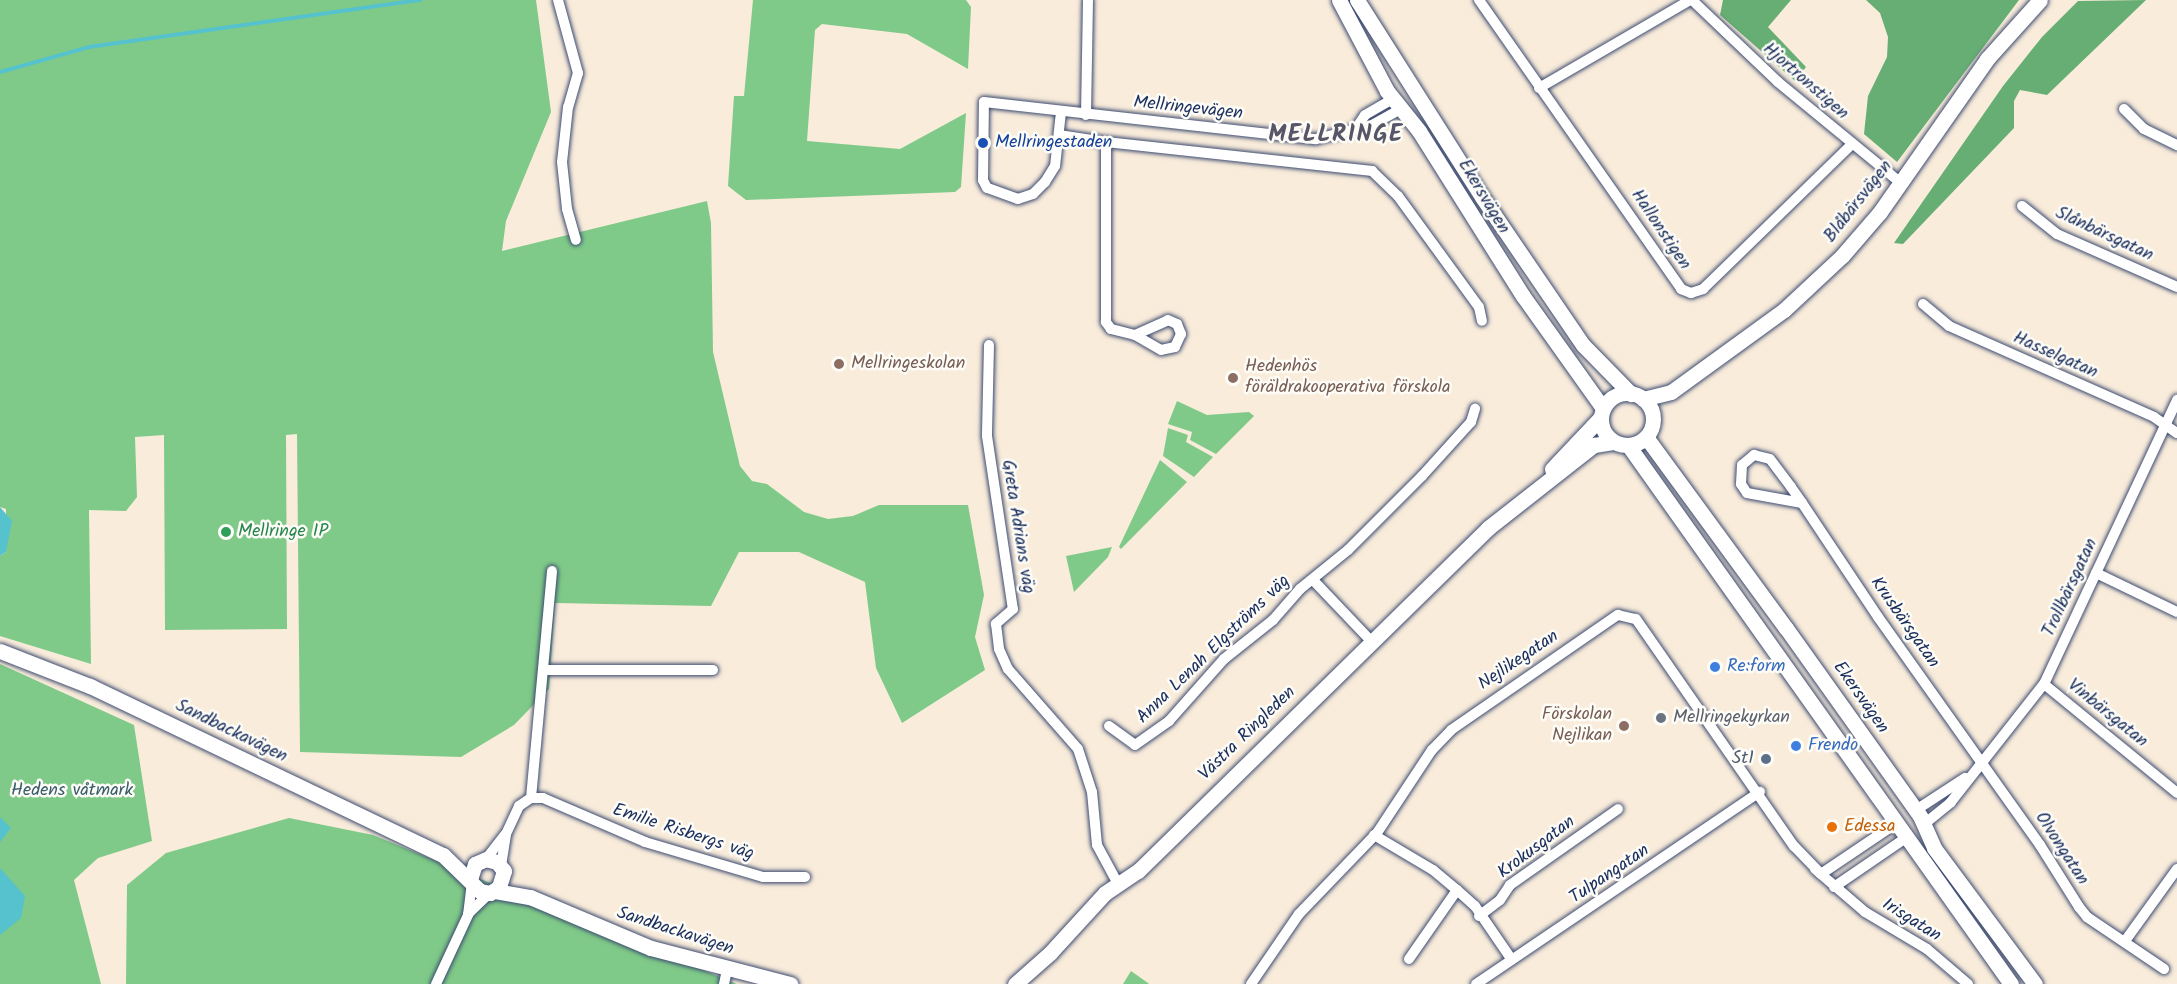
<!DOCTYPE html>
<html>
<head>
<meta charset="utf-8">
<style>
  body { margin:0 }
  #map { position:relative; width:2177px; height:984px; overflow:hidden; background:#f9ecdb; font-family:Kalam,sans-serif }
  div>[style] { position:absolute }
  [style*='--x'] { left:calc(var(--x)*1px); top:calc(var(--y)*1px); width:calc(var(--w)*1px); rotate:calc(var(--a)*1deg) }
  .green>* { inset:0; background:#7fca88 }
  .forest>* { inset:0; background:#67ae74 }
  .water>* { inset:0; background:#55c2cd }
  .stream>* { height:4px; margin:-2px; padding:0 2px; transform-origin:2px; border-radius:2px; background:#55c2cd }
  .roads { filter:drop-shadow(0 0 2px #3c4b71) drop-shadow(0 0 2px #3c4b71) }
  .street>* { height:10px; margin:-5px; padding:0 5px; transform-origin:5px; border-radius:5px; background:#fff }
  .secondary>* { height:15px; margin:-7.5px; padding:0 7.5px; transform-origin:7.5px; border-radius:7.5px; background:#fff }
  .secondary>.ring { margin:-7.5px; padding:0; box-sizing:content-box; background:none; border:15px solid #fff; border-radius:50% }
  .dots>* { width:16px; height:16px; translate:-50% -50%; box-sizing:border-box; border:3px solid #fdfcf7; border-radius:50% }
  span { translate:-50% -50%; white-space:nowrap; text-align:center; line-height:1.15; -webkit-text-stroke:5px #fdfcf7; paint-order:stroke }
  .street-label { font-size:18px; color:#1b2f5e }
  .transit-label { font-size:18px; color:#164399 }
  .left { translate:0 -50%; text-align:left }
  .education-label { font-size:18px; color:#785e54 }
  .right { translate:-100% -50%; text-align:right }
  .leisure-label { font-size:18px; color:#27864d }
  .shop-label { font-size:18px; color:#366cbe }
  .worship-label { font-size:18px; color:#5b616d }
  .service-label { font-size:18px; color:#4e5e75 }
  .park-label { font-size:18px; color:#395e6b }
  .food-label { font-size:18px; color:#c56008 }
  .district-label { font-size:24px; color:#575568; font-weight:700; letter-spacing:1.5px }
</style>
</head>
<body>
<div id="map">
  <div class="green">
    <div style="clip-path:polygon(0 0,536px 0,551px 112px,506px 221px,502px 251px,707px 201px,711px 223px,713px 352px,740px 466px,752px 481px,767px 484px,804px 512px,828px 519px,853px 516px,879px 505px,968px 505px,984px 595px,975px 637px,985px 670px,902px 723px,876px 668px,865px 582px,799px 552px,739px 552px,711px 606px,555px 603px,549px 689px,514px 725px,461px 757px,300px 752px,297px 434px,286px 435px,287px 629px,165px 630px,164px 435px,135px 437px,137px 497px,126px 511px,89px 510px,91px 664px,0 636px,0 556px,6px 552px,6px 509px,0 507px)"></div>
    <div style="clip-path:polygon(753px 0,966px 0,971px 7px,968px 69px,907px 34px,822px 24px,815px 30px,807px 141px,900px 149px,966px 113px,961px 187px,955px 192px,746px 200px,728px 186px,734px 96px,744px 96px)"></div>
    <div style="clip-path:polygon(1177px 401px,1207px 415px,1249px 412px,1254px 416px,1216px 454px,1190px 440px,1192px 432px,1168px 424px)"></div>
    <div style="clip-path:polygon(1168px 428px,1188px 435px,1186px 442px,1213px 457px,1194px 477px,1163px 456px)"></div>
    <div style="clip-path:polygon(1160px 460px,1187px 482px,1121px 549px,1119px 547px)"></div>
    <div style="clip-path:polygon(1112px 547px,1108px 557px,1074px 592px,1066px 556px)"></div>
    <div style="clip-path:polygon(0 664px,134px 725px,152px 841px,98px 858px,74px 880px,101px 984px,0 984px)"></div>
    <div style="clip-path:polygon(289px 818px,373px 835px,737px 984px,126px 984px,127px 885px,166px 853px)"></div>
    <div style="clip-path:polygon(1131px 971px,1148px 983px,1149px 984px,1123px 984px)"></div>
  </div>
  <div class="forest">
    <div style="clip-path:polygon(1723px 0,1791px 0,1768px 27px,1806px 67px,1795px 81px,1720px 15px)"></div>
    <div style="clip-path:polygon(1866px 0,2019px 0,1897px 162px,1864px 134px,1868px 96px,1887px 57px,1888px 37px,1880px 13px)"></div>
    <div style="clip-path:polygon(2146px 0,2047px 95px,2020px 90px,2014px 101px,2014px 128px,1903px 244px,1894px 243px,2003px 86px,2042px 37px,2078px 1px)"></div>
  </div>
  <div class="water">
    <div style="clip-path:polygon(0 507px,12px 521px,6px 552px,0 556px)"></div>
    <div style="clip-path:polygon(0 817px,11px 828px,0 842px)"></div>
    <div style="clip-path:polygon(0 868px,25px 896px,21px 918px,0 935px)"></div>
  </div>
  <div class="stream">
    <div style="--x:0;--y:72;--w:92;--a:-15.7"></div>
    <div style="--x:89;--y:47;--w:335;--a:-8.1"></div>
  </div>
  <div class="roads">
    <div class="street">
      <div style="--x:558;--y:0;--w:76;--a:74.7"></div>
      <div style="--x:578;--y:73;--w:35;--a:106"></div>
      <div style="--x:568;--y:107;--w:55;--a:96.2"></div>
      <div style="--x:562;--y:162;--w:47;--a:83.9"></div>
      <div style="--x:567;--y:209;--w:32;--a:74"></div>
      <div style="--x:1479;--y:0;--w:353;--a:55"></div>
      <div style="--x:1681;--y:289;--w:11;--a:22"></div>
      <div style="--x:1691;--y:293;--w:13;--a:-18"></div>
      <div style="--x:1703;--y:289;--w:208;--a:-44.2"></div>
      <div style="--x:1692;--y:0;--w:119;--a:43.6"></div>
      <div style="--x:1778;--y:82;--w:159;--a:39.4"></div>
      <div style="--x:1539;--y:88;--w:175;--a:-30.2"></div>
      <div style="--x:2124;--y:109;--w:28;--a:45"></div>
      <div style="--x:2144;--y:129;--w:37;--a:26"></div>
      <div style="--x:1061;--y:112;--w:54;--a:96.3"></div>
      <div style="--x:1055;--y:166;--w:19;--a:122"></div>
      <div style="--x:1045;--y:182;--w:17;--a:135"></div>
      <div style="--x:1033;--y:194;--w:16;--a:162"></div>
      <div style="--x:1018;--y:199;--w:33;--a:-160"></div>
      <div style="--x:987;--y:188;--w:9;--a:-117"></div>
      <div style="--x:983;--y:180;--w:78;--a:-89.3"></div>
      <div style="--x:984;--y:102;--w:334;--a:6.4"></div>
      <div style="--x:1316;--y:139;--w:56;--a:-13.5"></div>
      <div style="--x:1370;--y:126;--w:35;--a:-29"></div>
      <div style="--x:1086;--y:115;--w:115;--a:-89"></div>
      <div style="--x:1357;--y:127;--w:14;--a:-56"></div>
      <div style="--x:1365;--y:115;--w:32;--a:-30"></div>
      <div style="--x:1059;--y:135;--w:48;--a:8.5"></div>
      <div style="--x:2022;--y:206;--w:45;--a:38.7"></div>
      <div style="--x:2057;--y:234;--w:131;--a:23.8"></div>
      <div style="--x:1923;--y:304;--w:34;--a:40"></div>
      <div style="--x:1949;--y:326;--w:224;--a:23.9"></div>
      <div style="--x:2154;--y:417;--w:28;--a:35"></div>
      <div style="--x:1135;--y:335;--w:36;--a:-24"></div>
      <div style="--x:1168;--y:320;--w:10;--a:24"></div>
      <div style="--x:1177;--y:324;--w:11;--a:68"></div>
      <div style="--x:1181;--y:334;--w:14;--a:115"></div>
      <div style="--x:1175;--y:347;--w:14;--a:168"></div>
      <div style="--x:1161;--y:350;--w:30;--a:-150"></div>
      <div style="--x:1135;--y:335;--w:25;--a:-166"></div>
      <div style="--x:1111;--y:329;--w:9;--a:-126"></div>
      <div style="--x:1106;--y:322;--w:180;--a:-90"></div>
      <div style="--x:1106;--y:142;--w:268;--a:6.2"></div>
      <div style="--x:1372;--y:171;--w:36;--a:44"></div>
      <div style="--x:1398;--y:196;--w:137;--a:53.9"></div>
      <div style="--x:1479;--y:307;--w:14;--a:78"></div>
      <div style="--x:989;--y:345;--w:91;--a:91.3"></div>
      <div style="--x:987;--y:436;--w:175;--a:81.5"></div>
      <div style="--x:1013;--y:609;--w:23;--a:139"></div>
      <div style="--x:996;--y:624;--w:25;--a:83"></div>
      <div style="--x:999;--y:649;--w:22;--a:66"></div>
      <div style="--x:1008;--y:669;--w:106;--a:48.8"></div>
      <div style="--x:1078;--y:749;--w:45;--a:72"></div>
      <div style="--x:1092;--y:792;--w:53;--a:84.6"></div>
      <div style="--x:1097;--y:845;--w:44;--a:61.7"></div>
      <div style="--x:1802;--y:503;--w:56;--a:-169.7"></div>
      <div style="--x:1747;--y:493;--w:11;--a:-124"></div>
      <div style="--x:1741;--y:484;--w:19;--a:-87"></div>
      <div style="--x:1742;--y:465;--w:16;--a:-40"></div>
      <div style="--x:1754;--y:455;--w:16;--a:14"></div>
      <div style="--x:1770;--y:459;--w:35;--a:53"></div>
      <div style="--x:1791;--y:487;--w:19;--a:55"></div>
      <div style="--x:1802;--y:503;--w:137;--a:56.3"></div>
      <div style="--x:1878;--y:617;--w:280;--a:54.6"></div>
      <div style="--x:2040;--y:845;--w:73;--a:57.8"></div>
      <div style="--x:2079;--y:907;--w:13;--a:51"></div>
      <div style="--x:2087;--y:917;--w:93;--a:34"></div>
      <div style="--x:2096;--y:573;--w:90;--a:25.7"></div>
      <div style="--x:1313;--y:580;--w:84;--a:46.4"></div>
      <div style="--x:544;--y:670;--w:169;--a:0"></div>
      <div style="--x:2044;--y:684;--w:172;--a:39.3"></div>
      <div style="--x:1109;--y:726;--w:32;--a:36"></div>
      <div style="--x:1135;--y:745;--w:42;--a:-35.2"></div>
      <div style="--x:1169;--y:721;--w:83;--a:-48.4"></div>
      <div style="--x:1224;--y:659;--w:63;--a:-38.5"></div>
      <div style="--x:1273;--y:620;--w:41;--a:-48.9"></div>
      <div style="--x:1300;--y:589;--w:62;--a:-39.1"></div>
      <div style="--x:1348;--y:550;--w:105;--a:-45"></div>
      <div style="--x:1422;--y:476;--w:73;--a:-47.8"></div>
      <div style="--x:1471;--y:422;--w:14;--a:-73"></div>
      <div style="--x:531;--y:798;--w:228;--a:-84.7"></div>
      <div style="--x:1916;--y:810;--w:59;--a:-33.1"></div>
      <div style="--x:1923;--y:825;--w:36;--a:-39"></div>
      <div style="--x:1951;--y:802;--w:150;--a:-51.8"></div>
      <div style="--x:2044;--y:684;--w:314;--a:-64.9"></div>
      <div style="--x:1374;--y:835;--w:69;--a:30.7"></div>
      <div style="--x:1433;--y:870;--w:31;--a:40"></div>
      <div style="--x:1457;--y:890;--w:24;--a:42"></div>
      <div style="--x:1475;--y:906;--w:65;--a:55.6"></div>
      <div style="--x:486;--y:859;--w:31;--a:-52"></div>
      <div style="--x:501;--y:866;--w:32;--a:-81"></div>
      <div style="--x:506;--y:834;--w:31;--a:-65"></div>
      <div style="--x:519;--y:806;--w:14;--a:-34"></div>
      <div style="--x:531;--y:798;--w:12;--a:0"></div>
      <div style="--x:543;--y:798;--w:111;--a:23.3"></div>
      <div style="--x:645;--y:842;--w:123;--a:16.5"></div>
      <div style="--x:763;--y:877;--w:42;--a:0"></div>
      <div style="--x:1815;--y:869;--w:66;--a:40.7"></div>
      <div style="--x:1865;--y:912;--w:72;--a:30.8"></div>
      <div style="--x:1927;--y:949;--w:54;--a:40.5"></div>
      <div style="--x:1834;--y:887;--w:88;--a:-34.4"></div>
      <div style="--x:468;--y:914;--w:30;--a:-44"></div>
      <div style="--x:1479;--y:916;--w:26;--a:-37"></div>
      <div style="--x:1500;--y:900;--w:18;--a:-56"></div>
      <div style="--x:1510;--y:885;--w:132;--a:-35.1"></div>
      <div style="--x:2125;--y:941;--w:89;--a:-54.2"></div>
      <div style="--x:1409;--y:959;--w:84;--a:-55.2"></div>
      <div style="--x:436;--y:984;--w:76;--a:-65.1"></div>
      <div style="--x:468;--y:915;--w:31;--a:-83"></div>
      <div style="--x:724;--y:984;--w:14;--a:-78"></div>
      <div style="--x:1251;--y:984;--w:85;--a:-55.6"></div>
      <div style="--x:1299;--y:914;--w:112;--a:-46.1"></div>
      <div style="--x:1377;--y:833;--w:100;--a:-56.5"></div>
      <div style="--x:1432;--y:750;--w:28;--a:-46"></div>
      <div style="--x:1451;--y:730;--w:203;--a:-34.6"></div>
      <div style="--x:1618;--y:615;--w:18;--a:13"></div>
      <div style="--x:1636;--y:619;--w:277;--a:55.2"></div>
      <div style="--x:1794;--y:846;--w:39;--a:46"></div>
      <div style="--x:1821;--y:874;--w:93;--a:-34"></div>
      <div style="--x:1476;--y:984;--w:343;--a:-34.1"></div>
    </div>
    <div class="secondary">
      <div style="--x:1339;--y:0;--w:103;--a:62.2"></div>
      <div style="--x:1387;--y:91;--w:51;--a:51.3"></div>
      <div style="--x:1419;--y:131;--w:195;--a:57.8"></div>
      <div style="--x:1523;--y:296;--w:138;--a:54.5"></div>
      <div style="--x:1357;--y:0;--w:233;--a:57.6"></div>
      <div style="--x:1482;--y:197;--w:179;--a:55.7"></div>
      <div style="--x:1583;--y:345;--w:69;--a:45.6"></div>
      <div class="ring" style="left:1601px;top:393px;width:37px;height:37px"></div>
      <div style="--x:1643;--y:399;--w:29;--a:-14"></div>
      <div style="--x:1671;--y:392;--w:140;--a:-36"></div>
      <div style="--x:1784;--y:310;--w:79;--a:-43"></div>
      <div style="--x:1842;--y:256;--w:58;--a:-49.2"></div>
      <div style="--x:1880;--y:212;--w:187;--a:-55"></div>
      <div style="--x:1987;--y:59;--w:79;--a:-48.1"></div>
      <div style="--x:1646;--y:437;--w:237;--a:53.8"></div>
      <div style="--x:1786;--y:628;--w:231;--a:54.5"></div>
      <div style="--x:1920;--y:816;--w:35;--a:66"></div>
      <div style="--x:1934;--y:848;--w:169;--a:53.4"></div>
      <div style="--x:1628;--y:445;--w:661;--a:54.6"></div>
      <div style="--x:1552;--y:469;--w:71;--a:-46.7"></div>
      <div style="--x:0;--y:651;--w:97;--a:21.3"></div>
      <div style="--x:90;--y:686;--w:391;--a:25.6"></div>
      <div style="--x:443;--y:855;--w:52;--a:44.2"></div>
      <div style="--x:480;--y:891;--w:10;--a:11"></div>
      <div style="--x:490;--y:893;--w:11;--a:-34"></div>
      <div style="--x:499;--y:887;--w:17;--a:-73"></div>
      <div style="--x:504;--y:871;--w:11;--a:-128"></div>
      <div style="--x:497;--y:862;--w:11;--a:-165"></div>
      <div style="--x:486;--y:859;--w:12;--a:156"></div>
      <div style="--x:475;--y:864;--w:16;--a:108"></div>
      <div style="--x:495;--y:891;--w:36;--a:10"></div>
      <div style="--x:530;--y:897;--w:131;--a:22.9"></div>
      <div style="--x:651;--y:948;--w:144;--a:14.5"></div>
      <div style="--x:1015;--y:984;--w:47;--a:-41.5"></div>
      <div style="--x:1050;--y:953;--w:81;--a:-47.5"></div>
      <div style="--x:1105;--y:893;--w:40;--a:-34"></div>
      <div style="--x:1138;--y:871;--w:490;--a:-44.4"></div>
      <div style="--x:1488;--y:528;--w:135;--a:-38.1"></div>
      <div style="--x:1594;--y:445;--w:19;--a:-9"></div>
    </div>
  </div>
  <div class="dots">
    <div style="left:983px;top:143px;background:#1a4fb4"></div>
    <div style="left:839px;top:364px;background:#8d6e63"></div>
    <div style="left:1233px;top:378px;background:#8d6e63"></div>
    <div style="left:226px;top:532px;background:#2e9e5b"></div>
    <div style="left:1715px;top:667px;background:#3f7fe0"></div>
    <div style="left:1661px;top:718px;background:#6b7280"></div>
    <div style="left:1624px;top:726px;background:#8d6e63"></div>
    <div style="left:1796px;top:746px;background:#3f7fe0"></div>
    <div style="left:1766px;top:759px;background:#5c6f8a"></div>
    <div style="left:1832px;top:827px;background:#e8710a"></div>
  </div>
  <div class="street-label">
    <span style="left:1805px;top:82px;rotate:41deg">Hjortronstigen</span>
    <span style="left:1188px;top:109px;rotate:6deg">Mellringevägen</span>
    <span style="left:1483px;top:197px;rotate:59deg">Ekersvägen</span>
    <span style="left:1859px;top:202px;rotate:-52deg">Blåbärsvägen</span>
    <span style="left:1660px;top:230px;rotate:56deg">Hallonstigen</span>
    <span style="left:2104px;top:235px;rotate:25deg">Slånbärsgatan</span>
    <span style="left:2055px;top:356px;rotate:24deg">Hasselgatan</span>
    <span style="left:1017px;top:527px;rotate:81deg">Greta Adrians väg</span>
    <span style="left:2071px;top:588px;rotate:-65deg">Trollbärsgatan</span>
    <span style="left:1904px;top:623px;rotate:55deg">Krusbärsgatan</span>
    <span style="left:1214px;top:650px;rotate:-44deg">Anna Lenah Elgströms väg</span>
    <span style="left:1519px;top:661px;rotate:-34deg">Nejlikegatan</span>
    <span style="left:1860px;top:698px;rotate:55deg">Ekersvägen</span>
    <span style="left:2107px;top:714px;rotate:39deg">Vinbärsgatan</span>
    <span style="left:231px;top:732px;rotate:26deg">Sandbackavägen</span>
    <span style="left:1248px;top:734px;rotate:-44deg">Västra Ringleden</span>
    <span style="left:683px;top:833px;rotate:18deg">Emilie Risbergs väg</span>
    <span style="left:1537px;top:848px;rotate:-37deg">Krokusgatan</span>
    <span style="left:2061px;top:849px;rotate:57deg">Olvongatan</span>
    <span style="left:1610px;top:875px;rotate:-34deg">Tulpangatan</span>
    <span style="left:1911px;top:921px;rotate:32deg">Irisgatan</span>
    <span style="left:675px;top:932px;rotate:18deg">Sandbackavägen</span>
  </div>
  <div class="transit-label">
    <span class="left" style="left:995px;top:143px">Mellringestaden</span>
  </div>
  <div class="education-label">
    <span class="left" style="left:851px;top:364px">Mellringeskolan</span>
    <span class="left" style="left:1245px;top:378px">Hedenhös<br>föräldrakooperativa förskola</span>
    <span class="right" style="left:1612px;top:726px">Förskolan<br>Nejlikan</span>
  </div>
  <div class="leisure-label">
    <span class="left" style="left:238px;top:532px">Mellringe IP</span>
  </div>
  <div class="shop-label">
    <span class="left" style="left:1727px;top:667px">Re:form</span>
    <span class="left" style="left:1808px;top:746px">Frendo</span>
  </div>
  <div class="worship-label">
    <span class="left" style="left:1673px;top:718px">Mellringekyrkan</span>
  </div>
  <div class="service-label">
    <span class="right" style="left:1754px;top:759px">St1</span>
  </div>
  <div class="park-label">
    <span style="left:72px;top:791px">Hedens våtmark</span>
  </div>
  <div class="food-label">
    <span class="left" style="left:1844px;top:827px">Edessa</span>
  </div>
  <div class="district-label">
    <span style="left:1336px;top:135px">MELLRINGE</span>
  </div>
</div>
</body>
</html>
